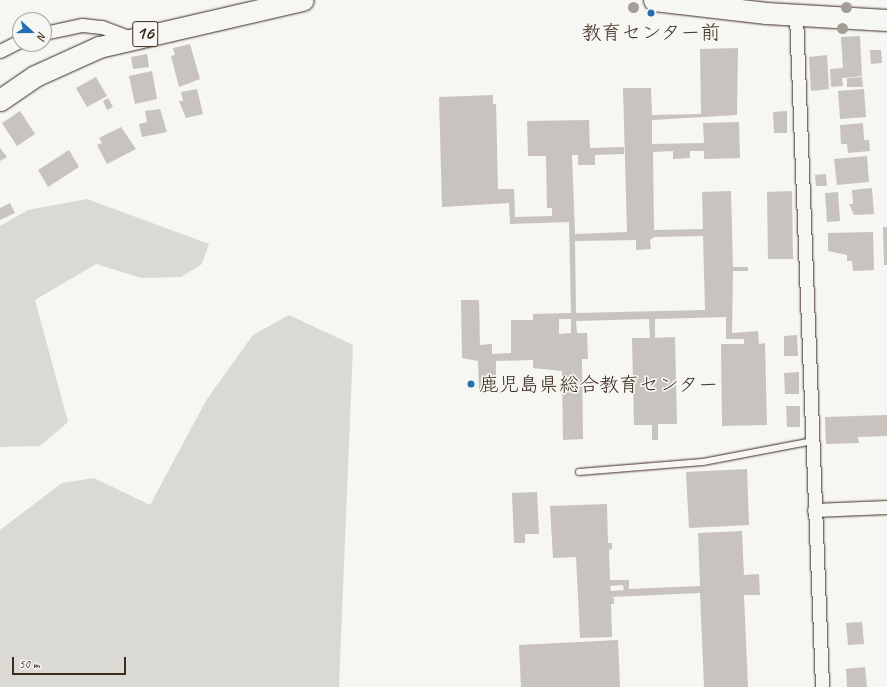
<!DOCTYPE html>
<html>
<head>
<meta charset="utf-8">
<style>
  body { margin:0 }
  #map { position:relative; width:887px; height:687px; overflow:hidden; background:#f6f6f2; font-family:Caveat,"Klee One",sans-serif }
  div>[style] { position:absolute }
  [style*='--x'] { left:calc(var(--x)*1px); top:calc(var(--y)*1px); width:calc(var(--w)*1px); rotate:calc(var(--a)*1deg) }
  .green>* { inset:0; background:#dad9d3 }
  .building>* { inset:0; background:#c8c3be }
  .roads { filter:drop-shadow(0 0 1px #3b2a1e) drop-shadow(0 0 1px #3b2a1e) }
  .lane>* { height:6px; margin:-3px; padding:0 3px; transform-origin:3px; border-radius:3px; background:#f6f6f2 }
  .street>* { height:13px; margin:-6.5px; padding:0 6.5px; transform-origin:6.5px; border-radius:6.5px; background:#f6f6f2 }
  .primary>* { height:21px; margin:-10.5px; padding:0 10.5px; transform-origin:10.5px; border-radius:10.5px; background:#f6f6f2 }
  .trees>* { width:11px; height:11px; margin:-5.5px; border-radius:50%; background:#a59e96 }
  .dots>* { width:11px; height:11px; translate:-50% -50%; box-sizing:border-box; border:2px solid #f6f6f2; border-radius:50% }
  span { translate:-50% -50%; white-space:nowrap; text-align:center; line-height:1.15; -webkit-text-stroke:3.5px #f6f6f2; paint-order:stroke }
  .shield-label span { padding:1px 3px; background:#f6f6f2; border:1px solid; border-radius:3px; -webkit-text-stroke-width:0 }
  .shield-label { font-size:19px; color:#3b2a1e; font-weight:700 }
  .poi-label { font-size:20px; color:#3b2a1e }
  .left { translate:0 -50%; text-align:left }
  .north { position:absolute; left:12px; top:12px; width:40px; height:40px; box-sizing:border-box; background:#f6f6f2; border:1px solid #aba49d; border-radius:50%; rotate:111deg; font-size:11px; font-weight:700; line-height:16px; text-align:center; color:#3b2a1e }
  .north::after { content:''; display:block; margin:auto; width:14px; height:18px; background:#1f6fb2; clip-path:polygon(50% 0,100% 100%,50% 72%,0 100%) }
  .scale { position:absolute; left:12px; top:657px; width:114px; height:18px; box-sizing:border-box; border:2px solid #3b2a1e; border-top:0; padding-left:5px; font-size:12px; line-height:14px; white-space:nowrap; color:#3b2a1e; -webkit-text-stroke:3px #f6f6f2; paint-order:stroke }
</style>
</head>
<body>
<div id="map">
  <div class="green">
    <div style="clip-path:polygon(87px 199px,209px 244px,202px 264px,181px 277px,141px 278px,96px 264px,35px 300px,68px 422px,40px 446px,0 447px,0 226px,28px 210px)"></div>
    <div style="clip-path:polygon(289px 315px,353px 345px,339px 687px,0 687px,0 530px,62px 483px,94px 478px,150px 505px,207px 399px,253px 335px)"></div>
  </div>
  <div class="building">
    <div style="clip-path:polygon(860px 36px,862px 76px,842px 78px,843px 86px,831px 87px,830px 69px,843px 68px,841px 37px)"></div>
    <div style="clip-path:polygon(190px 44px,200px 79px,179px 87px,171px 56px,175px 55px,173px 48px)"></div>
    <div style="clip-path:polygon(evenodd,738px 48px,737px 115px,652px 120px,652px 144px,704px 143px,703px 123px,739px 122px,740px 158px,704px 159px,704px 151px,690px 151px,690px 158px,673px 159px,673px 151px,653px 152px,654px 230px,703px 229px,702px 192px,731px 191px,733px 267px,748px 267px,748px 271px,733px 271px,732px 333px,758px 331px,759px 344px,765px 343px,767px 425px,722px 426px,721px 344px,744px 344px,744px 339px,726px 339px,726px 317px,655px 319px,655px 338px,675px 337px,677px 424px,658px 424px,658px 440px,652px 440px,652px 425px,634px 425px,632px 338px,650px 338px,649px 319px,576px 321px,577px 333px,587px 333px,588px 359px,582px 359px,583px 439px,563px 440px,562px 371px,533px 368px,533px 360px,496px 361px,496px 390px,479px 391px,478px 361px,462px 358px,461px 300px,479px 300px,480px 345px,492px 344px,492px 354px,511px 353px,511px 320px,533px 320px,533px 314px,571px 313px,569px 222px,510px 224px,509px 203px,442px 207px,439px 97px,493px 95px,493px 104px,496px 104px,498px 189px,514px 189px,515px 217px,552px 216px,552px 208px,547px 208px,546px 156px,528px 156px,527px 121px,589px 120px,590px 148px,624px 147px,624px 154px,595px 155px,595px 165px,578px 165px,578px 155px,572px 155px,575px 234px,627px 232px,623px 88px,651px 88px,652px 115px,701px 114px,700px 49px,738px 48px,703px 236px,705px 310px,576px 313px,575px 241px,636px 240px,636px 250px,651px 249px,650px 240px,654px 237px,703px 236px,738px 48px,559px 319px,571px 319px,571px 333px,559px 334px,559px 319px)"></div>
    <div style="clip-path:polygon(870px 50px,881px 50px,882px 63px,871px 64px)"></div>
    <div style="clip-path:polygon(147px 54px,149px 67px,133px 69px,131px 57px)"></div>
    <div style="clip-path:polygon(827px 55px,829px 89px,811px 91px,809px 57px)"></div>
    <div style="clip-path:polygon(152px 71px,157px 99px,135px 104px,129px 76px)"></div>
    <div style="clip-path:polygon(96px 77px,107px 96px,87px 107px,76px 88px)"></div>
    <div style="clip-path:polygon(862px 77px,863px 87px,847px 87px,847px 78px)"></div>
    <div style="clip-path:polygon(197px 89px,203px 114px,186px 118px,179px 101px,183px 101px,181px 92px)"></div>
    <div style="clip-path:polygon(864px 89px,866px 117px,840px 119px,838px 91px)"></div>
    <div style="clip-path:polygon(108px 98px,113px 107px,107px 110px,103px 101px)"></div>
    <div style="clip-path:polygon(160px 109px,167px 132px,142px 137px,139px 124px,147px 122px,145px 111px)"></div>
    <div style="clip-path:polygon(20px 111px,35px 134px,17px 146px,2px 123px)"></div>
    <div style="clip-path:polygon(787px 111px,787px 133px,774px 133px,773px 112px)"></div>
    <div style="clip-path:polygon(863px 123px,864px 140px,869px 140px,870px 151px,848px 153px,847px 144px,841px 144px,840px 125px)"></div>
    <div style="clip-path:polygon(121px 127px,136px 149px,107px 164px,97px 145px,102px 143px,99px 138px)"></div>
    <div style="clip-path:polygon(0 148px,7px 157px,0 161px)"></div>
    <div style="clip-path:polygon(69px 150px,79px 167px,48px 187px,38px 170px)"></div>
    <div style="clip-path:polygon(867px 156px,869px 182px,837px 185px,834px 159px)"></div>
    <div style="clip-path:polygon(826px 174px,827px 186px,816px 186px,815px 175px)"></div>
    <div style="clip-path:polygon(872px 188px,874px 214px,854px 215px,849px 204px,853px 204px,852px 190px)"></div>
    <div style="clip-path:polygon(792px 191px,793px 259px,768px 259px,767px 192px)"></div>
    <div style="clip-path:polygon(838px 192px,840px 221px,827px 222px,825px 193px)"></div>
    <div style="clip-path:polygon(10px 203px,15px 213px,0 220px,0 208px)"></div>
    <div style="clip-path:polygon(883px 227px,887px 227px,887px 265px,884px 265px)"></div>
    <div style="clip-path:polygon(873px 232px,874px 270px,853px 271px,852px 261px,847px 261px,847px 255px,828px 251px,828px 233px)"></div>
    <div style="clip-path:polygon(797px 335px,798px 356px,784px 356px,784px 336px)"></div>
    <div style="clip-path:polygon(799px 372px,799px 394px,785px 394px,784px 373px)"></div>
    <div style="clip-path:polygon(786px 406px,800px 406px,800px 427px,787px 427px)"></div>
    <div style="clip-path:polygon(887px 415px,887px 436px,858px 437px,859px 443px,826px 444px,825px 417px)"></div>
    <div style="clip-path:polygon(747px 469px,749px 525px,689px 528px,686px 472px)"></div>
    <div style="clip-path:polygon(537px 492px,539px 534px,525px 534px,525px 543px,514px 543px,512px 493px)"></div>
    <div style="clip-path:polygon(evenodd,607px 504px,608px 543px,612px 543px,612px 549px,609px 550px,610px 580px,629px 580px,629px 589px,700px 586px,698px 533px,742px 531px,744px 575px,759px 574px,760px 595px,744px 595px,748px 687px,704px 687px,700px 593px,611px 597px,614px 598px,614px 604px,611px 604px,612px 637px,580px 638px,576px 557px,553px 558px,550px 506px,607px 504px,623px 585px,624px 590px,611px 591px,610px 586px,623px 585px)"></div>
    <div style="clip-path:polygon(862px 622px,864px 644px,848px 645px,846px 623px)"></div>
    <div style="clip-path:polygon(618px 640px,620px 687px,521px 687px,519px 645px)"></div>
    <div style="clip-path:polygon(865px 667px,867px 687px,847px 687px,846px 669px)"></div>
  </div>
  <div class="roads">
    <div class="lane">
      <div style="--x:579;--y:472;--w:124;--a:-4.6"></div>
      <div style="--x:703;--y:462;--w:112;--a:-10.8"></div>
    </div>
    <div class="street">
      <div style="--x:796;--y:15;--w:673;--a:87.78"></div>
      <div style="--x:44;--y:33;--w:39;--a:-12"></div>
      <div style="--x:82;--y:25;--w:20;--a:6"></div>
      <div style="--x:102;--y:27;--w:31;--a:21"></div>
      <div style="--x:0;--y:51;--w:22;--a:-27"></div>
      <div style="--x:814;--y:510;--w:73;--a:-2.4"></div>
    </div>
    <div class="primary">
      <div style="--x:654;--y:0;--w:113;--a:6.6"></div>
      <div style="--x:766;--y:13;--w:121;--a:3.3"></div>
      <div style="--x:0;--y:100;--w:42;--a:-34.4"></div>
      <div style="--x:35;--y:76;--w:70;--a:-24.4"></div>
      <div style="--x:99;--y:47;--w:209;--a:-13"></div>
    </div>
  </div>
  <div class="trees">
    <div style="left:633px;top:7px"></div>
    <div style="left:846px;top:7px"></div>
    <div style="left:842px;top:28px"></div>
  </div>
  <div class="dots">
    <div style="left:651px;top:13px;background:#1f6fb2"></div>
    <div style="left:471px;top:384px;background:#1f6fb2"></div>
  </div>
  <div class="shield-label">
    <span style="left:145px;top:34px">16</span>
  </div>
  <div class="poi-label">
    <span style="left:651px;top:32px">教育センター前</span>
    <span class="left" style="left:479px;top:384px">鹿児島県総合教育センター</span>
  </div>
  <div class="north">N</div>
  <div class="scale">50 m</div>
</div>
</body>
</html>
